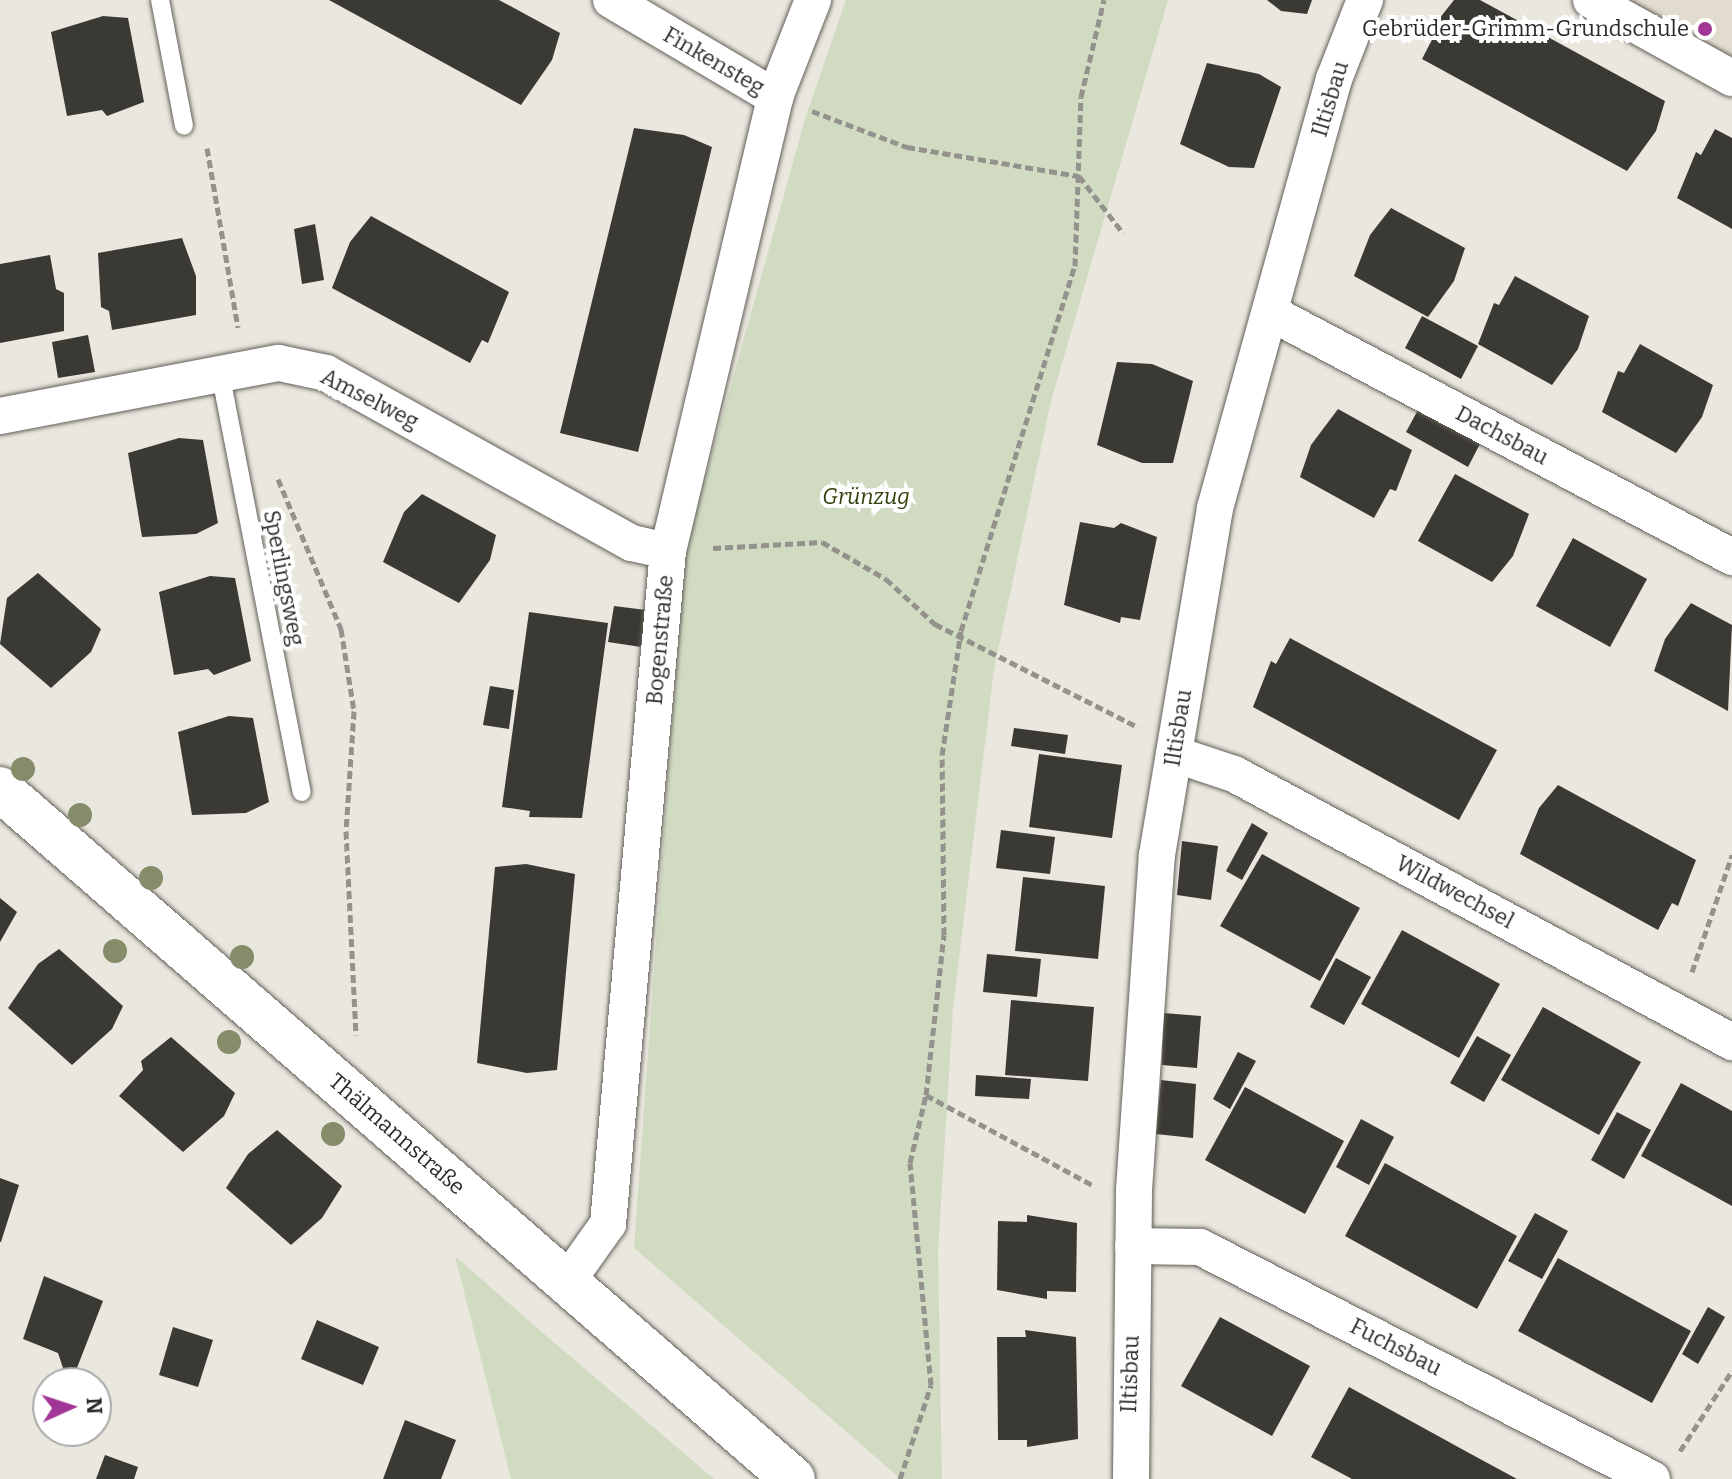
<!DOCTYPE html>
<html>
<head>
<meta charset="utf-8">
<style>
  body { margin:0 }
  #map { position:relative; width:1732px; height:1479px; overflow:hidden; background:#eae7df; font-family:Bitter,serif }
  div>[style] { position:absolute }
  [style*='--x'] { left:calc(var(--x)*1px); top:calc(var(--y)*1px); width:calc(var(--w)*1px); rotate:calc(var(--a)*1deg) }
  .built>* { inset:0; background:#e2dcce }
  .green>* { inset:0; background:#d1dbc2 }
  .building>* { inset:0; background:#3b3933 }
  .path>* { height:5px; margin-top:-2.5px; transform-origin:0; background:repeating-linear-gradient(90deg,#94928c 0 8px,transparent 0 12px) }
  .roads { filter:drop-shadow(0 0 2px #625f59) drop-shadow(0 0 2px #625f59) }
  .lane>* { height:18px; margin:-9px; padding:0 9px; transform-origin:9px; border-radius:9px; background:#fff }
  .street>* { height:36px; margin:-18px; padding:0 18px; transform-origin:18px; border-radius:18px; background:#fff }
  .secondary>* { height:44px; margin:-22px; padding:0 22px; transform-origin:22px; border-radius:22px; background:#fff }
  .trees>* { width:24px; height:24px; margin:-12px; border-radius:50%; background:#848c6a }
  .dots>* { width:22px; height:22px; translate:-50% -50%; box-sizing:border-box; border:4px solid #fff; border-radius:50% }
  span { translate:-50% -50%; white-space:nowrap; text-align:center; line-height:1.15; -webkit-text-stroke:8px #fff; paint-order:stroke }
  .poi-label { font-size:22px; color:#2b2a27 }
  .right { translate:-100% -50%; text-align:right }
  .street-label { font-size:22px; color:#2b2a27 }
  .park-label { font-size:22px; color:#30410b; font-style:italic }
  .north { position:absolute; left:32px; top:1367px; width:80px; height:80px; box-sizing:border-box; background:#fff; border:2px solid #aaaaa9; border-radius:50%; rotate:87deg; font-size:22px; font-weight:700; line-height:32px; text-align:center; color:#2b2a27 }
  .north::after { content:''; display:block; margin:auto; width:28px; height:36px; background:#a23696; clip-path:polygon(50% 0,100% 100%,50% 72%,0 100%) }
</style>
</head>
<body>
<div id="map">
  <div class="built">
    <div style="clip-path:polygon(1624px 0,1732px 0,1732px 59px)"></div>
  </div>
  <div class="green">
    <div style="clip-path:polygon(846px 0,1168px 0,1051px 401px,994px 669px,953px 1008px,938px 1251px,942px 1479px,901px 1479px,634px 1248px,684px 554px,805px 119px)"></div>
    <div style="clip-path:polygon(455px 1256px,543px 1333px,714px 1479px,511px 1479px)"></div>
  </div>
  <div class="building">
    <div style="clip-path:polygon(329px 0,499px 0,560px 33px,552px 60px,521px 105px)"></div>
    <div style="clip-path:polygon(1267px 0,1312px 0,1307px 14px,1281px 11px)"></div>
    <div style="clip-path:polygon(1454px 0,1480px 0,1665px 101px,1656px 131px,1627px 171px,1422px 59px,1436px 32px,1431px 29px)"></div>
    <div style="clip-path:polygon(103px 16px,128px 18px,144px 102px,107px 116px,102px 110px,67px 116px,51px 32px)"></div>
    <div style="clip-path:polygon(1207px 63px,1259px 74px,1281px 87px,1254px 168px,1229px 167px,1180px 144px)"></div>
    <div style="clip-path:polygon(634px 128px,684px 135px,712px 147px,638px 452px,560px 433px)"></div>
    <div style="clip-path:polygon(1715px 129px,1732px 138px,1732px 229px,1677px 198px,1696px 152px,1701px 155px)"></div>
    <div style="clip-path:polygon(1391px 208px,1465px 248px,1454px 281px,1428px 317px,1354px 276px,1370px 235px)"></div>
    <div style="clip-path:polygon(371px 216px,509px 292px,488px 343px,482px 340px,470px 363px,332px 288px,350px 242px)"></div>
    <div style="clip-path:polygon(315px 224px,324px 280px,302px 284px,294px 229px)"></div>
    <div style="clip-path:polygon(182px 238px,196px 276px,196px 315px,112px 330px,109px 311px,101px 307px,98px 253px)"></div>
    <div style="clip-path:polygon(50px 255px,56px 289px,64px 293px,64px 331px,0 343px,0 264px)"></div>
    <div style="clip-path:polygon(1515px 276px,1589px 316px,1578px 349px,1552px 385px,1478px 344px,1494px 303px,1499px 305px)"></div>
    <div style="clip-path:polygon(1422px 316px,1478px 346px,1461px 379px,1405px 348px)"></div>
    <div style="clip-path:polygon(88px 335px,95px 372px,58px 378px,52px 342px)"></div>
    <div style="clip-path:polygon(1640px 344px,1713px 385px,1702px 417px,1676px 453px,1602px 412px,1618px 371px,1624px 373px)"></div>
    <div style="clip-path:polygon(1117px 362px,1152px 364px,1193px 381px,1173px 463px,1142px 463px,1097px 445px)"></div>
    <div style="clip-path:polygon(1419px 408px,1481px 442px,1468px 467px,1406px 432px)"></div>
    <div style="clip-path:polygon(1338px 409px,1412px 450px,1396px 491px,1390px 489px,1374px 518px,1300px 477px,1311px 445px)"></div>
    <div style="clip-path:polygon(179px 438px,203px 440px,218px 523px,196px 534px,142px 537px,128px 453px)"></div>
    <div style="clip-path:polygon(1455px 474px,1529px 514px,1513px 556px,1492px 582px,1418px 541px)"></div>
    <div style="clip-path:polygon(422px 494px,496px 535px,490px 560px,459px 603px,383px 562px,404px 512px)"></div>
    <div style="clip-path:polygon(1080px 522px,1114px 528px,1121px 523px,1157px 537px,1140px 620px,1121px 617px,1120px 623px,1064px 605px)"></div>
    <div style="clip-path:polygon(1573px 538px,1647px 579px,1610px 647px,1536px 606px)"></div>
    <div style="clip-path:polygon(38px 573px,101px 629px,91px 652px,51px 688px,0 644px,7px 598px)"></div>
    <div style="clip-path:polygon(210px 576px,235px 578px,251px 661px,214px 675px,208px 669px,174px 675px,159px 592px)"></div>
    <div style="clip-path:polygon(1691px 603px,1732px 625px,1728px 711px,1654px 671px,1665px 639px)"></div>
    <div style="clip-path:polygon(614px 606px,646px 610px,641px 647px,608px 642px)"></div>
    <div style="clip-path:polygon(529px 612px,608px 623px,582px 818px,529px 817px,530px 811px,502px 807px)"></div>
    <div style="clip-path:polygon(1290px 638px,1497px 750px,1459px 820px,1253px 707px,1271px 661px,1276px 664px)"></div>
    <div style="clip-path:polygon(490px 686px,514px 690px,509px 729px,483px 725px)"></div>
    <div style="clip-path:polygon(229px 716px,253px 718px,269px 802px,246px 813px,192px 815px,178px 732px)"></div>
    <div style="clip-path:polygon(1014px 728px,1068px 735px,1065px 754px,1011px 746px)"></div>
    <div style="clip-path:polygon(1039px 754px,1122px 765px,1112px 838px,1029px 827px)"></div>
    <div style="clip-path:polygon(1558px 785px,1696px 860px,1678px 906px,1672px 903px,1658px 930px,1520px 854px,1539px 808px)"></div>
    <div style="clip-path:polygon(1252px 823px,1268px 833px,1242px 880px,1226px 871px)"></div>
    <div style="clip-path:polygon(1001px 830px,1055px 837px,1050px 874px,996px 868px)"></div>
    <div style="clip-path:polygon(1182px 841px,1218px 846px,1211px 900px,1177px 895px)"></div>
    <div style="clip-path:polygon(1262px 854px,1360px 908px,1320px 981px,1220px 926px)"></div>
    <div style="clip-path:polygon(526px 864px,575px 874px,557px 1070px,527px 1073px,477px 1063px,495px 867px)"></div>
    <div style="clip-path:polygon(1023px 877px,1105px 886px,1098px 959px,1015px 951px)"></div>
    <div style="clip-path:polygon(0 898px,17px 912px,0 942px)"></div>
    <div style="clip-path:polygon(1402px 930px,1500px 984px,1459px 1058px,1361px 1004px)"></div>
    <div style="clip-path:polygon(59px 949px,123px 1006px,112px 1029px,72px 1065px,8px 1008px,38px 964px)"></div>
    <div style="clip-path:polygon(987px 954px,1041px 959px,1037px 997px,983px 992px)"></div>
    <div style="clip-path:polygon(1336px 958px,1371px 977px,1344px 1025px,1310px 1007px)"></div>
    <div style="clip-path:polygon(1011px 1000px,1094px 1007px,1088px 1081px,1005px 1075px)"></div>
    <div style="clip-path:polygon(1543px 1007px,1641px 1062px,1599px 1135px,1501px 1080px)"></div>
    <div style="clip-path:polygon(1163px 1013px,1201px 1016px,1197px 1068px,1162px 1065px)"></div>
    <div style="clip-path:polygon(1477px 1036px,1511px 1055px,1484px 1102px,1450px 1083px)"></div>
    <div style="clip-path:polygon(171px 1037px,235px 1093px,224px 1116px,183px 1152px,119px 1096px,143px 1070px,141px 1061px)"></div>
    <div style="clip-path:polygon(1238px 1052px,1256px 1061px,1230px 1109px,1213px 1099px)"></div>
    <div style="clip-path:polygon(976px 1075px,1031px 1079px,1029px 1099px,975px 1096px)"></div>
    <div style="clip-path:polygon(1161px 1080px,1196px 1084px,1193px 1138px,1156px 1134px)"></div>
    <div style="clip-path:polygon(1681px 1083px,1732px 1111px,1732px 1206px,1641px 1156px)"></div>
    <div style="clip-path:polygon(1245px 1087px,1344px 1141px,1305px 1214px,1205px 1160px)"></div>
    <div style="clip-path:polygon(1617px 1112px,1651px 1130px,1624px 1179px,1591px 1160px)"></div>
    <div style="clip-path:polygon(1361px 1119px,1394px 1137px,1369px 1185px,1336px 1167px)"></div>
    <div style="clip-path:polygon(277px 1130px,342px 1186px,322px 1218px,291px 1245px,226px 1188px,248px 1154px)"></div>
    <div style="clip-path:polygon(1385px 1163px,1517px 1236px,1477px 1309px,1345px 1236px)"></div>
    <div style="clip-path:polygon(0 1178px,19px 1185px,1px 1242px,0 1242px)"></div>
    <div style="clip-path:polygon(1535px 1213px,1568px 1231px,1542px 1279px,1508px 1261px)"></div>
    <div style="clip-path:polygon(1027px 1215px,1077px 1223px,1076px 1292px,1047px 1291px,1047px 1299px,997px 1290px,998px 1221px,1027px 1222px)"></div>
    <div style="clip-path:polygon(1558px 1258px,1691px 1331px,1652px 1403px,1518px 1331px)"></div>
    <div style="clip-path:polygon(44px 1276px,103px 1301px,75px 1373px,64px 1371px,58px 1353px,23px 1339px)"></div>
    <div style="clip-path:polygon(1708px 1307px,1725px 1317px,1698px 1364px,1682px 1354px)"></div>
    <div style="clip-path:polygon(1220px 1317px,1310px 1366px,1272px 1436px,1181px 1386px)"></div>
    <div style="clip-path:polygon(317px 1320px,379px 1347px,363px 1385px,301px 1359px)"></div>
    <div style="clip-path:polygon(173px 1327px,213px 1340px,198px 1387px,159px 1375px)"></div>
    <div style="clip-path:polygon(1025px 1330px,1076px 1337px,1078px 1439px,1027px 1447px,1027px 1440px,998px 1440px,997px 1337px,1026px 1337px)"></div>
    <div style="clip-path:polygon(1349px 1387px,1469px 1453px,1517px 1479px,1352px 1479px,1311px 1457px)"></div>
    <div style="clip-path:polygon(405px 1420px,456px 1440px,441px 1479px,383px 1479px)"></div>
    <div style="clip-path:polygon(105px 1455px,138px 1467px,134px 1479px,96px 1479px)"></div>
  </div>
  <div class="path">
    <div style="--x:812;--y:111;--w:102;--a:20.8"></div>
    <div style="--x:907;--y:147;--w:174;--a:9.6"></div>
    <div style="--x:1079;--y:176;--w:72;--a:52.3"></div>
    <div style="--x:207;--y:148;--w:182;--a:80.2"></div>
    <div style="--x:278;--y:479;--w:163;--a:67.2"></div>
    <div style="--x:341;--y:629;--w:83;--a:81"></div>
    <div style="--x:354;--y:711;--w:120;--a:93.8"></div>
    <div style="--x:346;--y:831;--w:204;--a:87.2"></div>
    <div style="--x:713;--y:548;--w:109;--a:-3.2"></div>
    <div style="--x:822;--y:542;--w:74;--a:30"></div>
    <div style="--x:886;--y:579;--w:67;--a:42.6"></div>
    <div style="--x:935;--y:624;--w:228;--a:26.9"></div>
    <div style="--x:1692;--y:972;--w:124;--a:-71.1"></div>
    <div style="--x:926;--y:1095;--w:191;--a:28.4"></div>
    <div style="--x:1680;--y:1451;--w:95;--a:-57"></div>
    <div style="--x:900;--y:1479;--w:99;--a:-71.7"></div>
    <div style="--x:931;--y:1385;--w:223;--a:-95.4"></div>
    <div style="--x:910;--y:1163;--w:70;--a:-76.8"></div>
    <div style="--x:926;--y:1095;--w:161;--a:-83.6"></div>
    <div style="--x:944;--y:935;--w:180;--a:-90.6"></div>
    <div style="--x:942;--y:755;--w:125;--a:-81.3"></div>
    <div style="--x:961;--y:631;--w:382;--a:-72.7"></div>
    <div style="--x:1075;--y:266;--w:169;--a:-88"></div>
    <div style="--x:1081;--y:97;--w:100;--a:-76.7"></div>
  </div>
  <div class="roads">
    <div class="lane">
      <div style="--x:160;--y:0;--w:128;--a:79.2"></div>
      <div style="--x:220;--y:372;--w:428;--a:79"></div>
    </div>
    <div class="street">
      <div style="--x:611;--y:0;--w:191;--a:30.6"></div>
      <div style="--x:1591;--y:0;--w:161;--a:29"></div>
      <div style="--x:1271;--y:313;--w:522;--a:27.89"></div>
      <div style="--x:0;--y:416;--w:284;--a:-10.8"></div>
      <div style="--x:279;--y:363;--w:48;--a:12"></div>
      <div style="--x:326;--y:373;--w:350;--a:29.1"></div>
      <div style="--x:632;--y:543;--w:37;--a:13"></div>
      <div style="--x:1174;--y:754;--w:63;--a:18.4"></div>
      <div style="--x:1234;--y:774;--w:566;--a:28.29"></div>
      <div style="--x:1133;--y:1246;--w:67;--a:0.9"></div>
      <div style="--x:1200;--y:1247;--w:508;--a:27.17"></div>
      <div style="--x:566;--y:1283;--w:72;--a:-54.6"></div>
      <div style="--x:608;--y:1224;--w:676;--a:-84.91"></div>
      <div style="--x:668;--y:551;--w:466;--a:-76.7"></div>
      <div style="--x:775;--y:97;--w:104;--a:-68.6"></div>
      <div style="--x:1131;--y:1479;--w:289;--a:-89.4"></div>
      <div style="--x:1134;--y:1190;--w:336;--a:-86.1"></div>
      <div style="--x:1157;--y:855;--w:352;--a:-80.5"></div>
      <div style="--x:1215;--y:508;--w:445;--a:-74.5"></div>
      <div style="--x:1334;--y:79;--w:85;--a:-68.6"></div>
    </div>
    <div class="secondary">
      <div style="--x:0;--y:789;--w:1051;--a:41.03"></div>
    </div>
  </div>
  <div class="trees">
    <div style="left:23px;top:769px"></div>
    <div style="left:80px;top:815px"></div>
    <div style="left:151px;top:878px"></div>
    <div style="left:115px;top:951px"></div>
    <div style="left:242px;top:957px"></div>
    <div style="left:229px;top:1042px"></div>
    <div style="left:333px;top:1134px"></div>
  </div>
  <div class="dots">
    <div style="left:1705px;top:29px;background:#a23696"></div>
  </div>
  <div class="poi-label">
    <span class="right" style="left:1689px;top:29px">Gebrüder-Grimm-Grundschule</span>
  </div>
  <div class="street-label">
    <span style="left:714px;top:61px;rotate:30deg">Finkensteg</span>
    <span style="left:1330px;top:99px;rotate:-73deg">Iltisbau</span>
    <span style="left:370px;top:399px;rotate:27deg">Amselweg</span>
    <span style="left:1502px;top:435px;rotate:28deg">Dachsbau</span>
    <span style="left:284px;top:578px;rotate:79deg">Sperlingsweg</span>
    <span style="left:660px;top:640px;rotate:-85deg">Bogenstraße</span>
    <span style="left:1178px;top:728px;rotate:-81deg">Iltisbau</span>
    <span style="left:1455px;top:892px;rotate:28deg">Wildwechsel</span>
    <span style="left:397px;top:1134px;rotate:41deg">Thälmannstraße</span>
    <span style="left:1396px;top:1347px;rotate:27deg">Fuchsbau</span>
    <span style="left:1130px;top:1374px;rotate:-88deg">Iltisbau</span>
  </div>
  <div class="park-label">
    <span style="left:866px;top:497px">Grünzug</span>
  </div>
  <div class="north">N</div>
</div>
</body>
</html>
